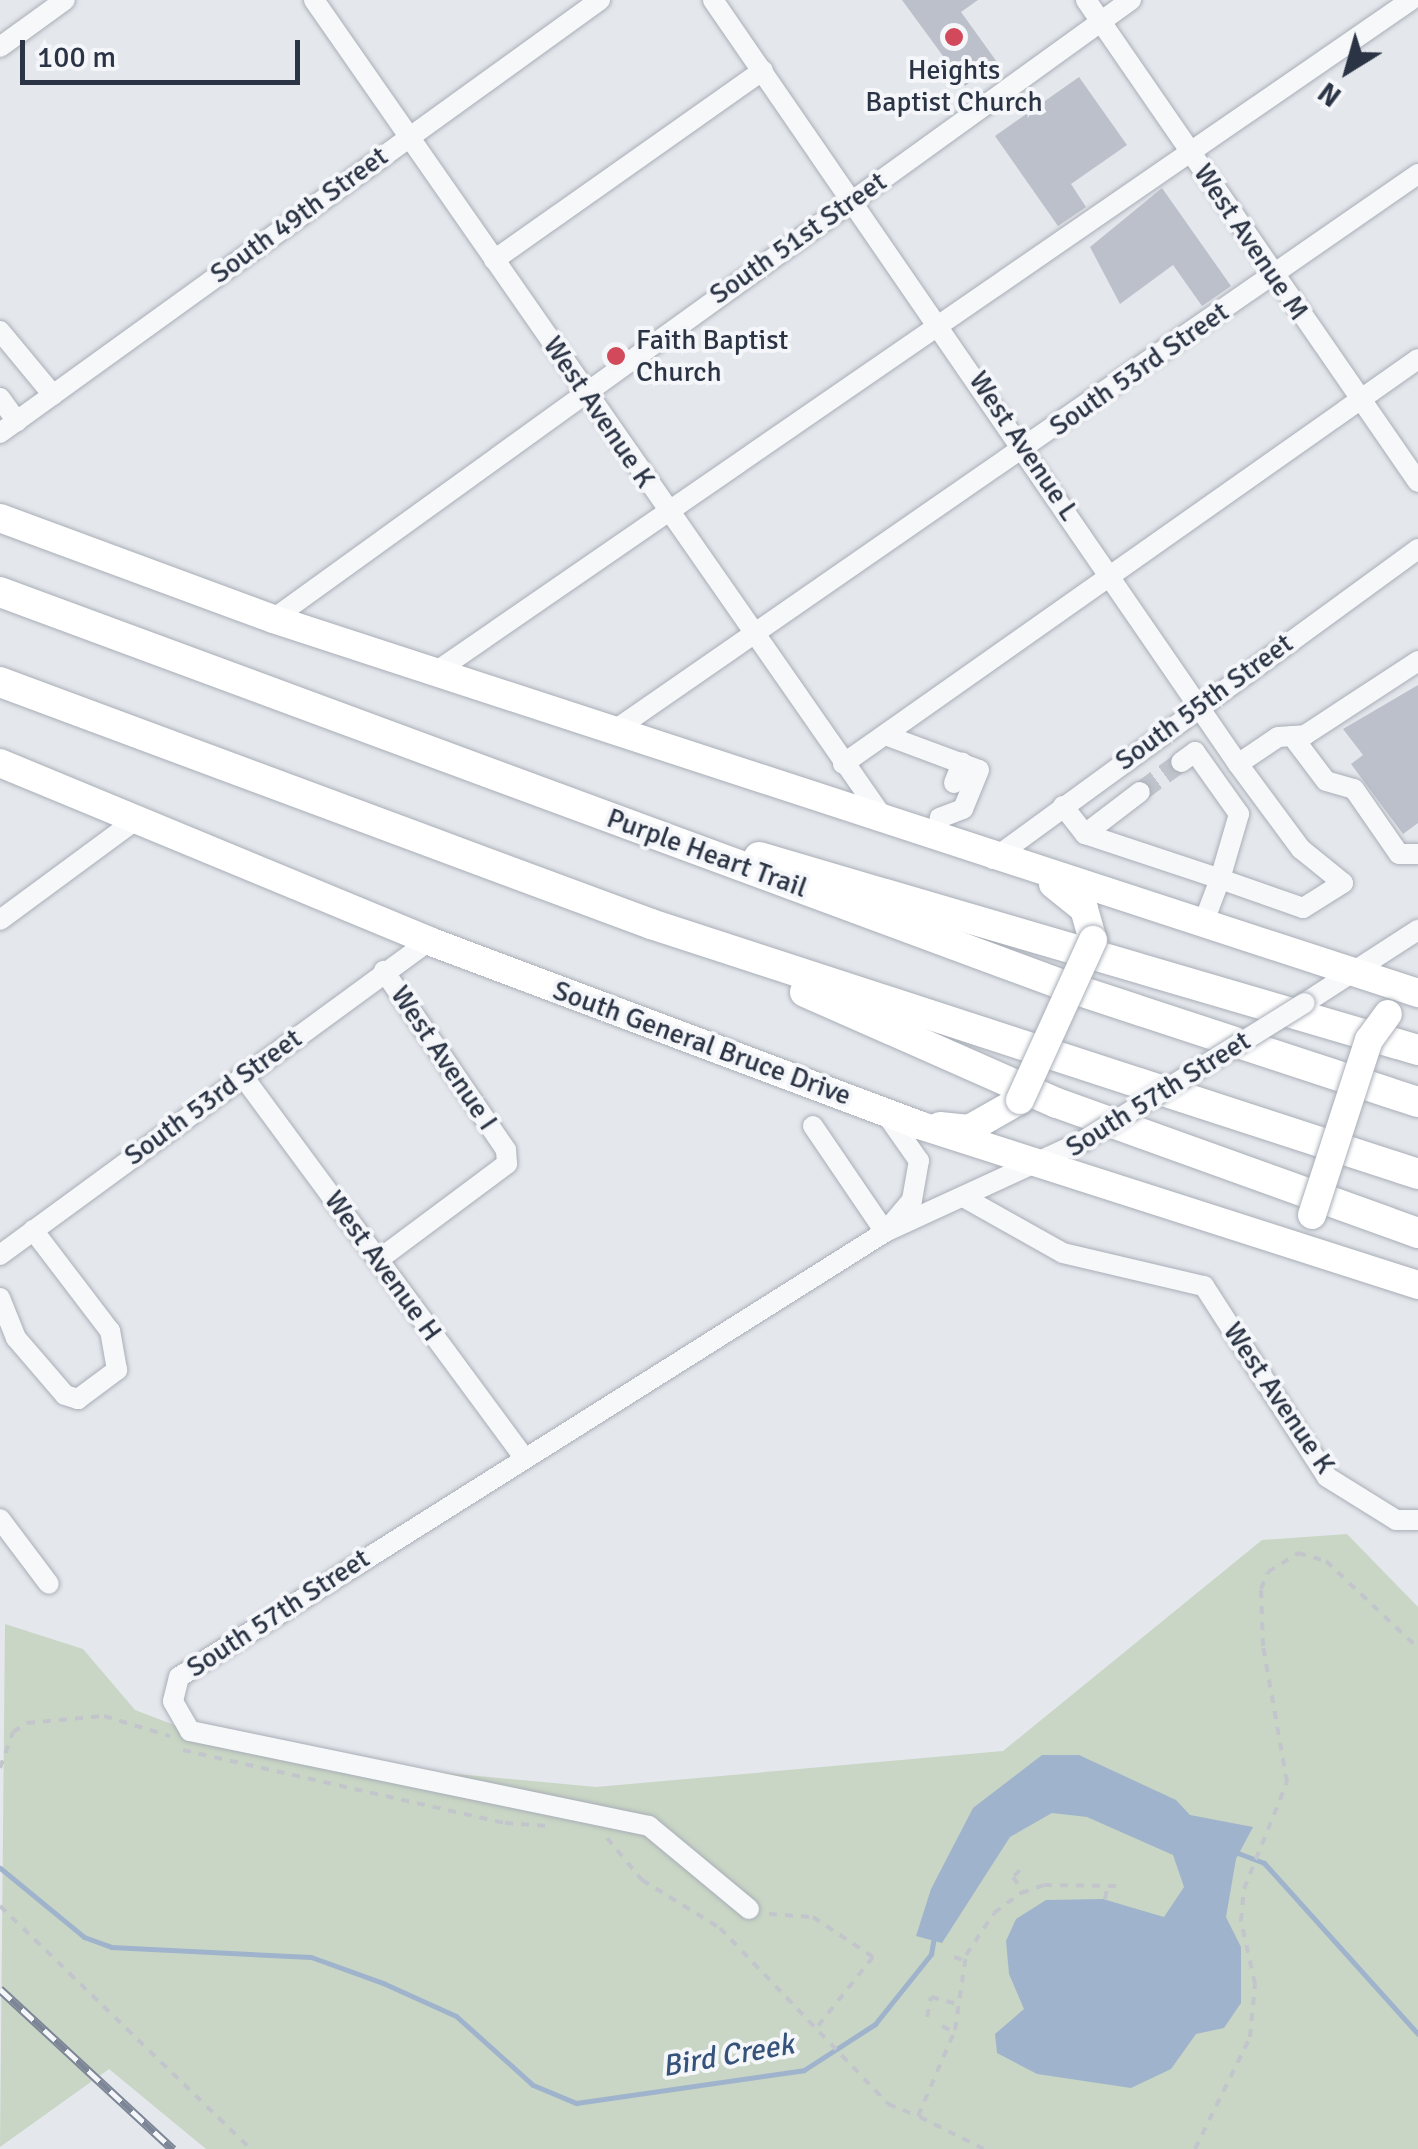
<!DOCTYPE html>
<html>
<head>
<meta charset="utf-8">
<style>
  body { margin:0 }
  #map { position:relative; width:1418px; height:2149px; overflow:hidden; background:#e4e7ec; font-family:Signika,sans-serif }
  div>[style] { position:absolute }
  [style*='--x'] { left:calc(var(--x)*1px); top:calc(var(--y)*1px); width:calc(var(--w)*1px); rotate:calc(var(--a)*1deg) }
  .green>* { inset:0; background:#c9d6c5 }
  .water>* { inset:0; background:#9fb4cc }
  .stream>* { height:5px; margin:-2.5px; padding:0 2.5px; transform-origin:2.5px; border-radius:2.5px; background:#9fb4cc }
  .building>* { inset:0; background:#bbc0ca }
  .minor-tunnel>* { height:20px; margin-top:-10px; transform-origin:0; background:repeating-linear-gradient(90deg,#bfc3cb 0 20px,transparent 0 30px) }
  .path>* { height:4px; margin-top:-2px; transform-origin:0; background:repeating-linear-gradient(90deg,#c2c5cb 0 8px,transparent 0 16px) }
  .roads { filter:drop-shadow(0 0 2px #a9aeb7) drop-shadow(0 0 2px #a9aeb7) }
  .minor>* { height:20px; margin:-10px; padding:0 10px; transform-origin:10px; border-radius:10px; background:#f7f8fa }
  .major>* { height:28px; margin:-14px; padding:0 14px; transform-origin:14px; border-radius:14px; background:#fff }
  .highway>* { height:30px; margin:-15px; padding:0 15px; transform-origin:15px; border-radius:15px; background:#fff }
  .rail>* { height:9px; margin-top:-4.5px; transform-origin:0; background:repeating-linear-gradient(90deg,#f4f6f9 0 15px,#7d8696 0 30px); box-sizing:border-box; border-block:2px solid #7d8696 }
  .bridges { filter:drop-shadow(0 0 2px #a9aeb7) drop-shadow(0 0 2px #a9aeb7) }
  .minor-bridge>* { height:20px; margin:-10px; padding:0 10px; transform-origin:10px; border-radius:10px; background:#f7f8fa }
  .major-bridge>* { height:28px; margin:-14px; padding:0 14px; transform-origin:14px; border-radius:14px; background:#fff }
  .dots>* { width:28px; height:28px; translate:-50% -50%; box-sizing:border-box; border:5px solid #f4f6f9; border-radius:50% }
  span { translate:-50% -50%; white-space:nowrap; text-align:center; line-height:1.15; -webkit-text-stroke:8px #f4f6f9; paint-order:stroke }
  .poi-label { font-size:28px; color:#2b3445 }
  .left { translate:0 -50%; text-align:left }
  .street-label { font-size:28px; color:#2b3445 }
  .water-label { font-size:30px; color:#34527a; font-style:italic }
  .north { position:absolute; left:1298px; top:20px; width:100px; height:100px; -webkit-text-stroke:8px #f4f6f9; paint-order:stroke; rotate:217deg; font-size:28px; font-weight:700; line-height:40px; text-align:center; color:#2b3445 }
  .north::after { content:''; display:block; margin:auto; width:35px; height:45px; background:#2b3445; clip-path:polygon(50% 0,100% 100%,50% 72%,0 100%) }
  .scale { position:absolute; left:20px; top:40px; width:280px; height:45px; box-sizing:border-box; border:5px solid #2b3445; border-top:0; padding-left:12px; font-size:30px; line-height:35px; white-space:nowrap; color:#2b3445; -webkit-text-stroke:8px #f4f6f9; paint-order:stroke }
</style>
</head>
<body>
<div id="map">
  <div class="green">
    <div style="clip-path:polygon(1347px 1534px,1418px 1607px,1418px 2149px,206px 2149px,109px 2069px,0 2147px,5px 1624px,83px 1649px,135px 1710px,190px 1731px,348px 1764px,596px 1787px,1003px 1751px,1262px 1540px)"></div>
  </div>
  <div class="water">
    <div style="clip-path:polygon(1042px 1755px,1079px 1755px,1176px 1800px,1190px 1815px,1253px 1827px,1236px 1859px,1226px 1917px,1241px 1947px,1241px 2003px,1224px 2028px,1196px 2034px,1171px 2069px,1131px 2088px,1037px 2074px,997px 2053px,995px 2034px,1024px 2009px,1009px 1974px,1006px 1941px,1016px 1919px,1046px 1900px,1103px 1899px,1164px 1917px,1184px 1887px,1173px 1855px,1087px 1817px,1052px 1813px,1010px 1837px,942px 1943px,916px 1936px,931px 1889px,973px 1808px)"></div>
  </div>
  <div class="stream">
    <div style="--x:1238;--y:1853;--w:28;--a:21"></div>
    <div style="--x:1264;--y:1863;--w:230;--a:48"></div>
    <div style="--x:0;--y:1868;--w:109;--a:39.4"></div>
    <div style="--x:84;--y:1937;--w:29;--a:20"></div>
    <div style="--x:111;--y:1947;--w:200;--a:2.9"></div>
    <div style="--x:311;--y:1957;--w:77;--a:19.9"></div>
    <div style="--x:383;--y:1983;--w:80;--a:24.3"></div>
    <div style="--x:456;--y:2016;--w:103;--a:41.9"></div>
    <div style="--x:533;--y:2085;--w:47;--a:22.7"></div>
    <div style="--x:576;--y:2103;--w:230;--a:-8.2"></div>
    <div style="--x:804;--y:2070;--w:85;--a:-32.9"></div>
    <div style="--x:875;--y:2024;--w:90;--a:-51.3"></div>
    <div style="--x:931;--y:1954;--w:17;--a:-80"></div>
  </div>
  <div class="building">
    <div style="clip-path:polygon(902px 0,978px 0,961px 12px,997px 62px,965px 86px)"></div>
    <div style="clip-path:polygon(1079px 77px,1127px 145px,1071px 184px,1086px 207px,1058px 226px,995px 136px)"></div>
    <div style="clip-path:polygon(1162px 188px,1231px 286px,1202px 306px,1173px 265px,1120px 304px,1090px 247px)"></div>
    <div style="clip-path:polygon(1418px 685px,1418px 823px,1403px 834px,1351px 764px,1363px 755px,1343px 729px)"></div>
  </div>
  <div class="minor-tunnel">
    <div style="--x:1140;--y:792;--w:51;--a:-36.2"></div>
  </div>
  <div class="path">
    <div style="--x:183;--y:1750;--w:330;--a:12.8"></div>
    <div style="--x:505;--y:1823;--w:44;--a:3.9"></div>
    <div style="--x:0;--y:1768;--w:38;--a:-70"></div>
    <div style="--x:13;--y:1732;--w:17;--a:-33"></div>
    <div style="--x:27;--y:1723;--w:77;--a:-5.2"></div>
    <div style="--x:104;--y:1716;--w:69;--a:16.9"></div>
    <div style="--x:607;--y:1838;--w:55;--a:50.2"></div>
    <div style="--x:642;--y:1880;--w:92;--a:31.6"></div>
    <div style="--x:720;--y:1928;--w:243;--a:46.3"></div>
    <div style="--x:888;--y:2104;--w:32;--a:22"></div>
    <div style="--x:1020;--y:1870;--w:10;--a:135"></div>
    <div style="--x:1013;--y:1877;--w:18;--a:56"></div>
    <div style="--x:1105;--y:1899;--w:11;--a:-80"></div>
    <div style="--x:0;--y:1906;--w:349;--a:44.1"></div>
    <div style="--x:769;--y:1914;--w:44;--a:3.9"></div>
    <div style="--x:813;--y:1917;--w:72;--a:33.7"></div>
    <div style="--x:873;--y:1957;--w:95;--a:128.6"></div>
    <div style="--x:954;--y:1957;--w:9;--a:18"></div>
    <div style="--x:927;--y:2017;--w:20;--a:-79"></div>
    <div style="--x:931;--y:1997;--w:28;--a:15"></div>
    <div style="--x:942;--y:2026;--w:13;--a:27"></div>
    <div style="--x:984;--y:2149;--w:74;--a:-153.4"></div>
    <div style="--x:918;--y:2116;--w:94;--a:-66.7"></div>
    <div style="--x:955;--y:2030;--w:76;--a:-81.7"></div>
    <div style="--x:966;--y:1955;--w:50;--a:-56.3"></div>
    <div style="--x:994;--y:1913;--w:34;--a:-37"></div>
    <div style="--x:1021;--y:1893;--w:24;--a:-19"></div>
    <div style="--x:1044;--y:1885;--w:74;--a:0.8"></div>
    <div style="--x:1195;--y:2149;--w:125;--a:-63.8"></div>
    <div style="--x:1250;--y:2037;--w:53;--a:-84.6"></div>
    <div style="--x:1255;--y:1984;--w:65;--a:-102.5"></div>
    <div style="--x:1241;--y:1921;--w:32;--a:-85"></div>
    <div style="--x:1244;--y:1889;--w:115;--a:-68.1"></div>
    <div style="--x:1287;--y:1782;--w:138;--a:-100"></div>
    <div style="--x:1263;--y:1646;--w:57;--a:-92"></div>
    <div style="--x:1261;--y:1589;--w:18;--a:-68"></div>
    <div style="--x:1268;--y:1572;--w:36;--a:-32"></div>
    <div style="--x:1298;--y:1553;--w:29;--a:16"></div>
    <div style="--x:1326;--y:1561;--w:127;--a:43.4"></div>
  </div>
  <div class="roads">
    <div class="minor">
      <div style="--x:314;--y:0;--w:998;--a:55.16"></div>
      <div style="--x:713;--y:0;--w:927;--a:55.5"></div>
      <div style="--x:1238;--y:764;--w:106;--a:53.5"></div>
      <div style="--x:1301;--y:849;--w:54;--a:39"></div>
      <div style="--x:1343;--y:883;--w:47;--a:148"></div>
      <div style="--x:1303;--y:908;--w:88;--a:-160.7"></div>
      <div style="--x:1220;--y:879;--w:68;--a:-73.7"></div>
      <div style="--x:1239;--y:814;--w:76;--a:-125.4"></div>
      <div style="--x:1195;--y:752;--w:17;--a:144"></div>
      <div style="--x:1086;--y:0;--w:585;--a:55.44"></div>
      <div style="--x:0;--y:47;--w:80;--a:-35.9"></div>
      <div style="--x:494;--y:260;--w:329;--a:-35.2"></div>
      <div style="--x:0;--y:331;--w:83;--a:50.4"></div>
      <div style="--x:0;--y:398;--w:29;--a:54"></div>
      <div style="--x:0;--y:433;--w:740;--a:-35.82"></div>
      <div style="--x:273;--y:619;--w:1058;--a:-35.81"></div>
      <div style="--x:434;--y:673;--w:1186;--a:-34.56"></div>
      <div style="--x:612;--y:732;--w:980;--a:-34.7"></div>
      <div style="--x:885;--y:735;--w:100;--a:20.4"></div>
      <div style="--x:979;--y:770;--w:42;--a:112.3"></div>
      <div style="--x:963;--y:809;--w:25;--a:159"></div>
      <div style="--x:1292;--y:736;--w:56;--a:52.9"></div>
      <div style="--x:1326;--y:781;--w:29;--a:16"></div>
      <div style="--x:1354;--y:789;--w:79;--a:55.3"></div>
      <div style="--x:1399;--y:854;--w:19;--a:0"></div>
      <div style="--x:843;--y:764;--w:703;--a:-35.16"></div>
      <div style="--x:1238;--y:764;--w:48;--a:-34"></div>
      <div style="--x:1278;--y:737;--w:27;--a:-4"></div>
      <div style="--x:1305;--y:735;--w:135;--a:-33.2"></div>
      <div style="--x:954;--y:783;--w:22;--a:-68"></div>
      <div style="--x:1063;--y:806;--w:36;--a:52"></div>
      <div style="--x:1085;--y:834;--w:142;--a:18.4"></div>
      <div style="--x:1220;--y:879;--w:48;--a:110.7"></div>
      <div style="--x:1085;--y:834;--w:69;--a:-37.4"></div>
      <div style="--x:993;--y:859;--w:526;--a:-36.11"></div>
      <div style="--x:0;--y:920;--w:170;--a:-36.4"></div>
      <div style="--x:1305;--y:1003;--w:135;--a:-32.9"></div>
      <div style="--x:242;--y:1075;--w:475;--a:53.6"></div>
      <div style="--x:813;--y:1126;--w:128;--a:55.8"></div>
      <div style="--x:885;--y:1232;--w:42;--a:-49.8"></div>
      <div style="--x:912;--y:1200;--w:40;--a:-80"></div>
      <div style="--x:919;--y:1161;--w:57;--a:-125.1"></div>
      <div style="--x:965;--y:1198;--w:112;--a:29.3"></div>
      <div style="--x:1063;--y:1253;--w:145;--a:13.2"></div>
      <div style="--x:1204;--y:1286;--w:227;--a:57.2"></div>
      <div style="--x:1327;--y:1477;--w:81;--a:31.9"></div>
      <div style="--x:1396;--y:1520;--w:22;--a:0"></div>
      <div style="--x:0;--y:1255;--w:532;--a:-36.2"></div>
      <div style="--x:378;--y:1260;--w:161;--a:-36.7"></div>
      <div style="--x:507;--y:1164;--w:14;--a:-94"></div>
      <div style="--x:506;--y:1150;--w:217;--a:-124.3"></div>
      <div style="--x:0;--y:1298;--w:43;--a:68.2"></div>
      <div style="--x:16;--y:1338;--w:75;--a:49.3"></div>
      <div style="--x:65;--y:1395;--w:14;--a:17"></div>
      <div style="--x:78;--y:1399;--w:49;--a:-36.6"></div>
      <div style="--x:117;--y:1370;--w:40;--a:-100"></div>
      <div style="--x:110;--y:1331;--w:127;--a:-127.3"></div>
      <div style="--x:0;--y:1519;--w:81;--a:53"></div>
      <div style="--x:749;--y:1909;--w:130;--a:-140.3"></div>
      <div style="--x:649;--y:1826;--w:469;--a:-168.3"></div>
      <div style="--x:190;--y:1731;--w:34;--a:-120"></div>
      <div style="--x:173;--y:1701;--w:25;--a:-76"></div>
      <div style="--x:179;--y:1677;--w:835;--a:-32.22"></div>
      <div style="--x:885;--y:1232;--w:218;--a:-24.7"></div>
    </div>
    <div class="major">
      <div style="--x:0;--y:518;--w:291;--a:20.3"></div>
      <div style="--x:273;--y:619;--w:1205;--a:18.09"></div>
      <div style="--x:0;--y:763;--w:464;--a:22.5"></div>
      <div style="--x:429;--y:941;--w:523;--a:20.58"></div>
      <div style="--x:919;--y:1125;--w:524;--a:17.78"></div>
      <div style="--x:1053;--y:884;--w:40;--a:39"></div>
      <div style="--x:1084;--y:909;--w:32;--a:74"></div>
      <div style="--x:940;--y:1126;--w:29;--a:6"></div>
      <div style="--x:969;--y:1129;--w:59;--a:-29.6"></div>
    </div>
    <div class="highway">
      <div style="--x:0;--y:592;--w:1145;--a:20.29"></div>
      <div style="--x:1074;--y:989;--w:362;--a:18.2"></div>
      <div style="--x:0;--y:682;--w:695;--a:20.39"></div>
      <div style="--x:651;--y:924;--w:807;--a:18.05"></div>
      <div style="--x:759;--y:857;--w:687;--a:16.32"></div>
      <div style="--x:805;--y:992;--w:275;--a:23.8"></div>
      <div style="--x:1057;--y:1103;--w:384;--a:19.8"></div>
    </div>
  </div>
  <div class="rail">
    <div style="--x:0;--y:1989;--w:236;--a:42.8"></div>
  </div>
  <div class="bridges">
    <div class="minor-bridge">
      <div style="--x:1083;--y:1141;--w:261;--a:-31.9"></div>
    </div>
    <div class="major-bridge">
      <div style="--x:1020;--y:1100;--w:176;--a:-65.5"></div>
      <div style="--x:1312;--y:1215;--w:184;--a:-72"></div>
      <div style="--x:1369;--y:1040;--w:32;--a:-54"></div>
    </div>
  </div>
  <div class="dots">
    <div style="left:954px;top:37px;background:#d1495b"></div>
    <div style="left:616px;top:356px;background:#d1495b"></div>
  </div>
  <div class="poi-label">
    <span style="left:954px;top:86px">Heights<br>Baptist Church</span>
    <span class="left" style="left:636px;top:356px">Faith Baptist<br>Church</span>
  </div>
  <div class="street-label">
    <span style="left:299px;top:215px;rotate:-36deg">South 49th Street</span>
    <span style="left:798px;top:238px;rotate:-35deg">South 51st Street</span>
    <span style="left:1251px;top:242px;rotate:56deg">West Avenue M</span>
    <span style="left:1139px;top:369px;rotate:-35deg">South 53rd Street</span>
    <span style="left:599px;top:412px;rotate:56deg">West Avenue K</span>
    <span style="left:1024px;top:446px;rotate:56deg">West Avenue L</span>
    <span style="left:1204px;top:702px;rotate:-36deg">South 55th Street</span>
    <span style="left:707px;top:853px;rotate:20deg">Purple Heart Trail</span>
    <span style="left:702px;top:1043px;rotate:20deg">South General Bruce Drive</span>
    <span style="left:444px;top:1058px;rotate:56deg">West Avenue I</span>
    <span style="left:1158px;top:1094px;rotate:-32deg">South 57th Street</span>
    <span style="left:213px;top:1097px;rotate:-36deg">South 53rd Street</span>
    <span style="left:383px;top:1266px;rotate:54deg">West Avenue H</span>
    <span style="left:1279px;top:1398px;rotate:56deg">West Avenue K</span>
    <span style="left:278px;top:1613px;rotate:-33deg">South 57th Street</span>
  </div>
  <div class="water-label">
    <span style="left:728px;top:2056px;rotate:-10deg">Bird Creek</span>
  </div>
  <div class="north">N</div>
  <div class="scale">100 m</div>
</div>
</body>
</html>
